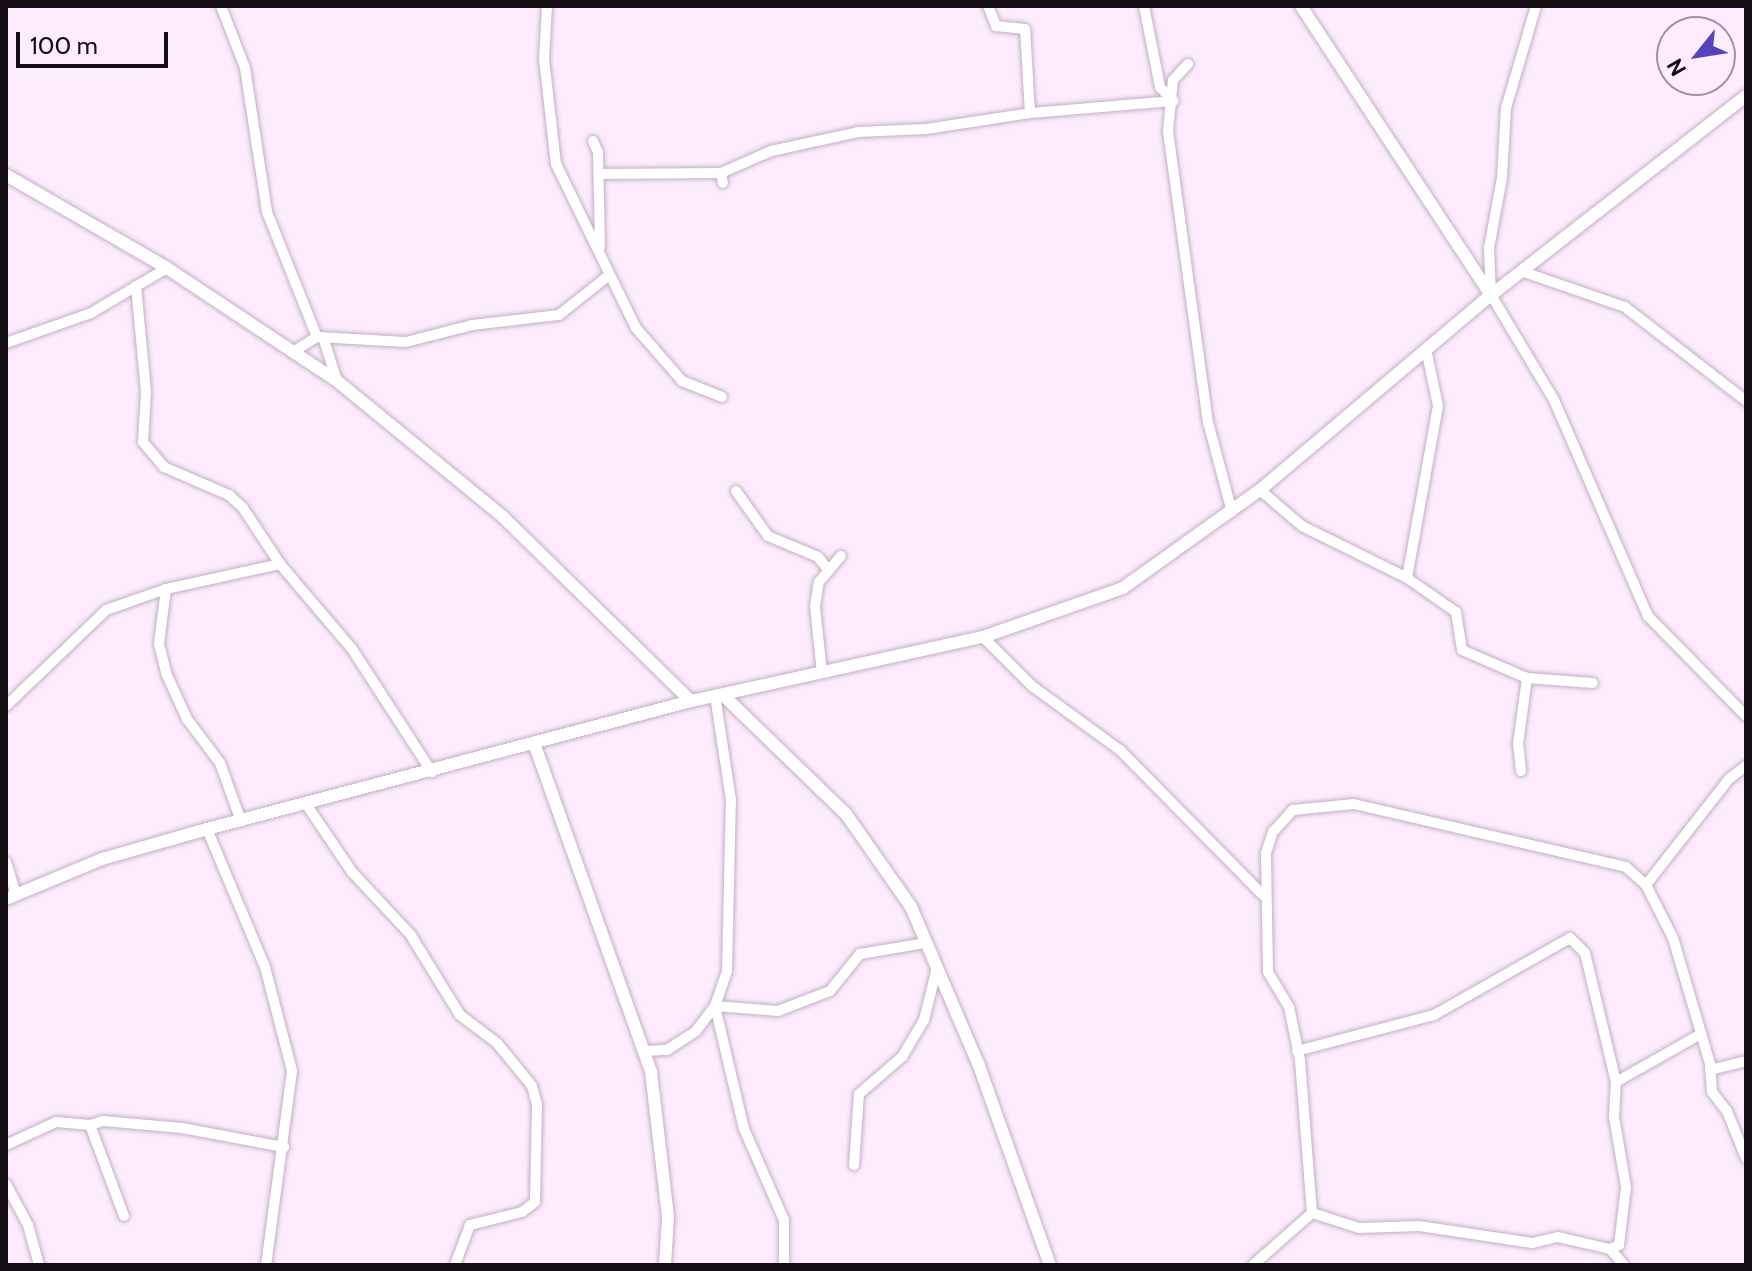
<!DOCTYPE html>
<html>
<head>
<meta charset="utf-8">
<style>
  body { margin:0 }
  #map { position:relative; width:1752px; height:1271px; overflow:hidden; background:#fcecfd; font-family:Cabin,sans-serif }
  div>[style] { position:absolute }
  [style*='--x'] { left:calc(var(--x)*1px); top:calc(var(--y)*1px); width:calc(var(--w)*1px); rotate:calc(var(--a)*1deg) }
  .roads { filter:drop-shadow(0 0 2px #c2afc3) drop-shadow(0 0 2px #c2afc3) }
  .minor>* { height:10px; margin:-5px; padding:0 5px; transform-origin:5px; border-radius:5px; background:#fff }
  .tertiary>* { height:12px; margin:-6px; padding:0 6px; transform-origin:6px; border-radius:6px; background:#fff }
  span { translate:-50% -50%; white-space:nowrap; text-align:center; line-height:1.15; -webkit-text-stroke:8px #fcecfd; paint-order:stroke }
  .frame { position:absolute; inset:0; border:8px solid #140d14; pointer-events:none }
  .north { position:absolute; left:1656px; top:16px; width:80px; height:80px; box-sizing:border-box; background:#fcecfd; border:2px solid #9f93a0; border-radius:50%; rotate:240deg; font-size:22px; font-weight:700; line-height:32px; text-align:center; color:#140d14 }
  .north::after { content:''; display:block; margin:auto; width:28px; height:36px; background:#5443bb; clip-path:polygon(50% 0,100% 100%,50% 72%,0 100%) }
  .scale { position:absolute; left:16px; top:32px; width:152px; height:36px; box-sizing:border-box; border:4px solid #140d14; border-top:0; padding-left:10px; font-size:24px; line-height:28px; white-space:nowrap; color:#140d14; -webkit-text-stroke:6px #fcecfd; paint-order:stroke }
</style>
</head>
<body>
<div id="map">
  <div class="roads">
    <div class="minor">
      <div style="--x:221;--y:6;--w:66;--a:68.8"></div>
      <div style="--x:245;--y:68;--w:146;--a:81.3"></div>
      <div style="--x:267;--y:212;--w:135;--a:68.2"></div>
      <div style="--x:547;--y:6;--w:53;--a:93.2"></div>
      <div style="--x:544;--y:59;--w:106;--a:83.5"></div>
      <div style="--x:556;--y:164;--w:182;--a:64"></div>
      <div style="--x:636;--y:328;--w:70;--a:49"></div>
      <div style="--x:682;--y:381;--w:43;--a:21.8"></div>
      <div style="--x:988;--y:6;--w:22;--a:68"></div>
      <div style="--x:996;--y:26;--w:29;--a:6"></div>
      <div style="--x:1025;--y:29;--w:84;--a:86.6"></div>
      <div style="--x:1030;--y:113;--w:144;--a:-4.8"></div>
      <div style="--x:1144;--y:6;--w:83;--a:78.8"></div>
      <div style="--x:1160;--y:87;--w:19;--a:47"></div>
      <div style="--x:1536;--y:6;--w:106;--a:106.4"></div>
      <div style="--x:1506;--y:108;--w:70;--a:93.3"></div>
      <div style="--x:1502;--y:178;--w:71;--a:100.5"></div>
      <div style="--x:1489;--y:248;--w:47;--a:87.6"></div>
      <div style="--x:1491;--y:295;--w:122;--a:59"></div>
      <div style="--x:1554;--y:400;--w:236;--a:66.5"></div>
      <div style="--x:1648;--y:616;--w:140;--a:45.6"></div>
      <div style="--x:1188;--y:64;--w:22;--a:133"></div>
      <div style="--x:1173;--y:80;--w:51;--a:95.6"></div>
      <div style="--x:1168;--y:131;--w:294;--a:82.2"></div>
      <div style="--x:1208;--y:422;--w:93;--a:75.1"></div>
      <div style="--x:593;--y:141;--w:12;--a:66"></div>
      <div style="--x:598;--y:152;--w:95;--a:88.8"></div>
      <div style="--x:721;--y:173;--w:55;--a:-23.7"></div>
      <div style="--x:771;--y:151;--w:89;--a:-12.3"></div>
      <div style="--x:858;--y:132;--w:68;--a:-2.5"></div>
      <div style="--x:926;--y:129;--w:105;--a:-8.7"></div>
      <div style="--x:600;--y:174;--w:121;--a:-0.5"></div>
      <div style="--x:721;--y:173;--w:10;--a:79"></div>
      <div style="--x:1521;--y:271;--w:110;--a:19.1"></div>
      <div style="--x:1625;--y:307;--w:153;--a:37.8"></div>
      <div style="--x:136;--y:286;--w:106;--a:84.6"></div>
      <div style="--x:146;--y:392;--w:50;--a:93.4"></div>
      <div style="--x:143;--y:442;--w:33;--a:50"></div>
      <div style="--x:164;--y:467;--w:71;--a:23.3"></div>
      <div style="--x:229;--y:495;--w:19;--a:43"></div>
      <div style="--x:243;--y:508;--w:67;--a:56.5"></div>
      <div style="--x:280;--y:564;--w:111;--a:49.7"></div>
      <div style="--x:352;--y:649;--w:147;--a:57"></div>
      <div style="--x:323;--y:337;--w:46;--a:72.3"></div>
      <div style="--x:6;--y:343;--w:90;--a:-19.4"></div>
      <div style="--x:91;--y:313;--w:88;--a:-30.6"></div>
      <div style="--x:296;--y:350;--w:25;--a:-32"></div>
      <div style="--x:317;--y:337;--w:89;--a:3.2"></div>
      <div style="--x:406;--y:342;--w:68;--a:-14.4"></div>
      <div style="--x:472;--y:325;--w:88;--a:-6.6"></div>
      <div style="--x:559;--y:315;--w:63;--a:-38.5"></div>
      <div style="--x:1260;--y:490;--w:55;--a:40.6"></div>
      <div style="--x:1302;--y:526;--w:117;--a:26.3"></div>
      <div style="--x:1407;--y:578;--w:60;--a:34.8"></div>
      <div style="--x:1456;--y:612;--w:38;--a:81"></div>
      <div style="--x:1462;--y:650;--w:71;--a:23.3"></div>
      <div style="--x:736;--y:491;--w:55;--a:54.6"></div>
      <div style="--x:768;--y:536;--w:54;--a:22.8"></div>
      <div style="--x:818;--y:557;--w:14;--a:51"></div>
      <div style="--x:1407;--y:578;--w:175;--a:-79.8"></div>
      <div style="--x:1438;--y:406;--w:58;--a:-101.9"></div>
      <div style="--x:166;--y:589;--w:55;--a:97.3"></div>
      <div style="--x:159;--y:644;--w:30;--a:76"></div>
      <div style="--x:166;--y:673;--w:51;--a:65.5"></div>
      <div style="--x:187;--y:719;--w:55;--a:53.1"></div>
      <div style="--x:220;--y:763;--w:62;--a:70.1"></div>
      <div style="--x:983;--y:637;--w:69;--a:45"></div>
      <div style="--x:1032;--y:686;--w:110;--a:36.1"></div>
      <div style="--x:1121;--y:751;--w:202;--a:45.4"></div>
      <div style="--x:822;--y:673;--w:67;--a:-96"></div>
      <div style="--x:815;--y:606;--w:24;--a:-81"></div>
      <div style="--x:819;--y:582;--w:34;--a:-50"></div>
      <div style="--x:6;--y:706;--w:139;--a:-43.8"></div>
      <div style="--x:106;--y:610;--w:64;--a:-19.3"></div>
      <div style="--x:166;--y:589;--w:117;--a:-12.4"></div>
      <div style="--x:1746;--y:766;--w:21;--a:143"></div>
      <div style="--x:1729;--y:779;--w:135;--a:128.1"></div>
      <div style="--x:1646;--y:885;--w:59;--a:63"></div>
      <div style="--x:1673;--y:938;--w:131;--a:73.6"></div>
      <div style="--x:1710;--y:1064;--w:28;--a:86"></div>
      <div style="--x:1712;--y:1092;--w:24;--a:52"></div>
      <div style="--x:1727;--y:1111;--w:51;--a:68"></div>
      <div style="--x:1521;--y:771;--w:27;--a:-96"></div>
      <div style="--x:1518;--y:744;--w:67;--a:-82.2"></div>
      <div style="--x:1527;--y:678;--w:66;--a:4.3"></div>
      <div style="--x:306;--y:804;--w:82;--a:55.9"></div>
      <div style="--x:352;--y:872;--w:85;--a:46.9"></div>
      <div style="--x:410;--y:934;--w:95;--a:58.3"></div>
      <div style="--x:460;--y:1015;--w:46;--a:37.1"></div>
      <div style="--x:497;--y:1043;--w:55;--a:50.9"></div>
      <div style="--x:532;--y:1086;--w:20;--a:75"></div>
      <div style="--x:537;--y:1105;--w:97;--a:91.2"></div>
      <div style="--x:535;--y:1202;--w:16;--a:142"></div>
      <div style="--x:522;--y:1212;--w:54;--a:166"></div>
      <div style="--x:470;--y:1225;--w:43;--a:110.6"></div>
      <div style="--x:207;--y:829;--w:150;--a:67.2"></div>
      <div style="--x:265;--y:967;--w:107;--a:75.4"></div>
      <div style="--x:292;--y:1071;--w:196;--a:97.6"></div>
      <div style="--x:6;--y:862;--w:34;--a:73"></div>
      <div style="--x:645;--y:1051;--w:22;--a:-3"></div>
      <div style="--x:667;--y:1050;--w:35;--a:-33"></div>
      <div style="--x:696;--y:1031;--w:31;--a:-53"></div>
      <div style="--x:715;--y:1006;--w:37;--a:-71"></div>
      <div style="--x:727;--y:971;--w:171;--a:-88.7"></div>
      <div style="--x:731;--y:800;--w:105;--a:-98.7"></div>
      <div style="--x:1297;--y:1051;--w:142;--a:-14.7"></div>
      <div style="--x:1434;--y:1015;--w:156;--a:-29.5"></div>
      <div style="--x:1570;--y:938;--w:21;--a:45"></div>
      <div style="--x:1585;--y:953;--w:133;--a:76.5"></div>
      <div style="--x:1710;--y:1070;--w:37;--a:-14"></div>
      <div style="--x:90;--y:1125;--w:14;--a:-17"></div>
      <div style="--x:103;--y:1121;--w:79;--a:5.1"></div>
      <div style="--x:182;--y:1128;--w:104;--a:10.6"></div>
      <div style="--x:6;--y:1145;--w:55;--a:-24.7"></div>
      <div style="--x:56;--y:1122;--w:34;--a:5"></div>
      <div style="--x:90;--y:1125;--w:97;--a:69.5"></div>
      <div style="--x:854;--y:1165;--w:71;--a:-86"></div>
      <div style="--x:859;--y:1094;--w:57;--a:-40.7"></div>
      <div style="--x:902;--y:1057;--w:43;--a:-59.3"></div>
      <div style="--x:924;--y:1020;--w:54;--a:-76"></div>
      <div style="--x:6;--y:1184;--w:47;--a:61.8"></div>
      <div style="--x:28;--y:1225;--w:41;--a:74.6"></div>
      <div style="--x:1610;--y:1249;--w:53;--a:-167"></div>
      <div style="--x:1558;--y:1237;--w:27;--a:167"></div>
      <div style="--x:1532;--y:1243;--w:114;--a:-171.4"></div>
      <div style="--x:1419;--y:1226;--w:60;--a:178.1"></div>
      <div style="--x:1359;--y:1228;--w:49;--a:-162.3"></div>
      <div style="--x:1312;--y:1213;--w:153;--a:-94.5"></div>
      <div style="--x:1300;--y:1060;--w:54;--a:-101.7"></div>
      <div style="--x:1289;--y:1007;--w:41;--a:-121"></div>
      <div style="--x:1268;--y:972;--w:119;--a:-91"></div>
      <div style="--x:1266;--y:853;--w:22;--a:-72"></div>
      <div style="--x:1273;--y:832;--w:30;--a:-48"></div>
      <div style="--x:1293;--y:810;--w:61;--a:-5.6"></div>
      <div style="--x:1354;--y:804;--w:279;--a:13"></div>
      <div style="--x:1626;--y:867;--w:27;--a:42"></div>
      <div style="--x:784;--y:1265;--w:45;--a:-90"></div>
      <div style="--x:784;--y:1220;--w:99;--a:-113.7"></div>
      <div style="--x:744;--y:1129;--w:126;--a:-103.3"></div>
      <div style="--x:715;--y:1006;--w:63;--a:4.5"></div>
      <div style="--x:778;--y:1011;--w:56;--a:-21"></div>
      <div style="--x:830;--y:991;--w:48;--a:-51"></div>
      <div style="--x:860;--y:954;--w:67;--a:-9.5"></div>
      <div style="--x:1253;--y:1265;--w:79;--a:-41.4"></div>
      <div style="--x:1624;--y:1265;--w:21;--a:-131"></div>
      <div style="--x:1610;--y:1249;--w:10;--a:-24"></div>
      <div style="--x:1619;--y:1245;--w:58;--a:-83.1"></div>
      <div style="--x:1626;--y:1187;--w:71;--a:-99.7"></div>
      <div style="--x:1614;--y:1117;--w:35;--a:-87"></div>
      <div style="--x:1616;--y:1082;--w:98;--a:-29.5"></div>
    </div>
    <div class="tertiary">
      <div style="--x:1301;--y:6;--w:346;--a:56.7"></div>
      <div style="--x:6;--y:175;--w:186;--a:30"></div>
      <div style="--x:167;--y:268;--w:204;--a:33.6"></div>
      <div style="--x:337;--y:381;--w:215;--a:39.3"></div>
      <div style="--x:503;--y:517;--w:263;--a:44.4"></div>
      <div style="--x:723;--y:695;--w:171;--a:44.1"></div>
      <div style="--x:846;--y:814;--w:113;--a:55"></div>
      <div style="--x:911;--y:907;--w:170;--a:66.8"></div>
      <div style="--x:978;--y:1063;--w:214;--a:70.4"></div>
      <div style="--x:535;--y:746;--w:346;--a:70.4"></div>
      <div style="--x:651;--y:1072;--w:146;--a:83.3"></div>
      <div style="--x:668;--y:1217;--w:48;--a:93.6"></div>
      <div style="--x:6;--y:899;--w:104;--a:-22.6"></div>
      <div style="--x:102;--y:859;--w:109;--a:-15.9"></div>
      <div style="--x:207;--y:829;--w:501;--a:-14.81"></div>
      <div style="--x:691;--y:701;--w:299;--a:-12.4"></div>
      <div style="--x:983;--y:637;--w:148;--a:-19.3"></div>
      <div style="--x:1123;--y:588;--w:168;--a:-35.6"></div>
      <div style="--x:1260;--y:490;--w:302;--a:-40.2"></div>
      <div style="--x:1491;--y:295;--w:323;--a:-38"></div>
    </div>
  </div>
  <div class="frame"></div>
  <div class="north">N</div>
  <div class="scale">100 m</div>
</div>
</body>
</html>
